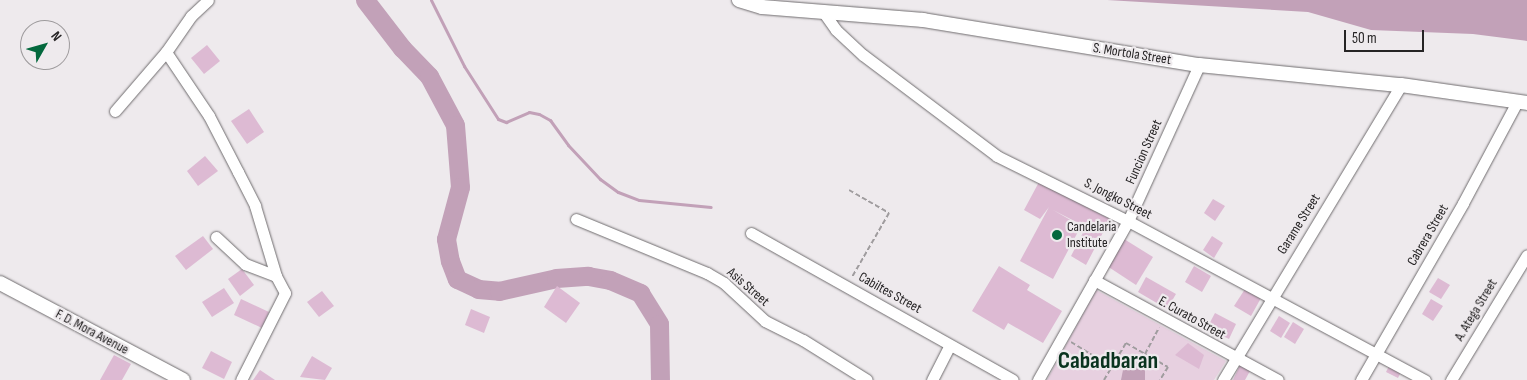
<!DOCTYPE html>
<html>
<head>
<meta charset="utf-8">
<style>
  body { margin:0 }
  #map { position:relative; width:1527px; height:380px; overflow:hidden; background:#eeeaed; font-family:"Sofia Sans Condensed",sans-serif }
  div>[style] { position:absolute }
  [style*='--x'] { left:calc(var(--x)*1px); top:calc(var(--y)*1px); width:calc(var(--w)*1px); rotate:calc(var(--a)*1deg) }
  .green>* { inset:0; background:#e7d0e0 }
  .water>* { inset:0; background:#c2a1b8 }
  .stream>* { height:3px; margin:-1.5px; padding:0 1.5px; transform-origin:1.5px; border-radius:1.5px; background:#c2a1b8 }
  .river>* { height:19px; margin:-9.5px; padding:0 9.5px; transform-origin:9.5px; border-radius:9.5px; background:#c2a1b8 }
  .building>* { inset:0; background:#ddbad3 }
  .path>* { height:2px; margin-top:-1px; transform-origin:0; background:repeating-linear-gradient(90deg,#9f9c9e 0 5px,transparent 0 7.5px) }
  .roads { filter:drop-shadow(0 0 1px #6f6c6e) drop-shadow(0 0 1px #6f6c6e) }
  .minor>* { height:11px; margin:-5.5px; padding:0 5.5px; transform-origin:5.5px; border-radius:5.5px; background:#fff }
  .tertiary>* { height:14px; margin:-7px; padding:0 7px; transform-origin:7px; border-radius:7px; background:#fff }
  .dots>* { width:14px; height:14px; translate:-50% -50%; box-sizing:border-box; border:2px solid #eeeaed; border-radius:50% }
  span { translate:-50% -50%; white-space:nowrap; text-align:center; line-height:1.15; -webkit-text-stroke:4.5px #eeeaed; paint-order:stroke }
  .street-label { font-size:14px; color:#262425 }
  .poi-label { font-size:14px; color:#262425 }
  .left { translate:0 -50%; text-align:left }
  .town-label { font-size:24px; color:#09331e; font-weight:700 }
  .north { position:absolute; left:20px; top:20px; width:50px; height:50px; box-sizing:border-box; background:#eeeaed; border:1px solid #9e9b9d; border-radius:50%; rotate:52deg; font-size:14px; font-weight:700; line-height:20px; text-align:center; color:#262425 }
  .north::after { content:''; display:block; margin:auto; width:18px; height:22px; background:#03683d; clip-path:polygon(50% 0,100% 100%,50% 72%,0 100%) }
  .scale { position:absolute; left:1344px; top:30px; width:80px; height:22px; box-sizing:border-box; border:2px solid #262425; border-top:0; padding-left:6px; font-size:15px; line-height:18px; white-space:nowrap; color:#262425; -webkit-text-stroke:4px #eeeaed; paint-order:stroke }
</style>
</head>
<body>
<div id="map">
  <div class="green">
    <div style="clip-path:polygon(1096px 290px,1226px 361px,1214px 380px,1047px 380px)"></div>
  </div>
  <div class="water">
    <div style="clip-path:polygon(1107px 0,1527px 0,1527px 41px,1473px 34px,1371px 30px,1308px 12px)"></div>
    <div style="clip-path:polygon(1137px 362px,1145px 368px,1145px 380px,1121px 380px,1124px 365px)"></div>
  </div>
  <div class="stream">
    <div style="--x:431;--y:0;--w:74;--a:63.4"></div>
    <div style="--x:464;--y:66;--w:63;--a:57.3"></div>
    <div style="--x:498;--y:119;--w:9;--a:21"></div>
    <div style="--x:506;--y:122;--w:25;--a:-23"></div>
    <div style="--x:529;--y:112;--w:10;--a:11"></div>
    <div style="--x:539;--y:114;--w:13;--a:29"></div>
    <div style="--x:550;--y:120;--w:31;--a:54"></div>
    <div style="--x:568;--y:145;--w:47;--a:46.7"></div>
    <div style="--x:600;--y:179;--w:22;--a:36"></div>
    <div style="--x:618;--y:192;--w:22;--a:21"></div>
    <div style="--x:639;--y:200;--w:72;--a:5.6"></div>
  </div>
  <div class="river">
    <div style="--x:365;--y:0;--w:61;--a:52.4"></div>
    <div style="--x:402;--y:48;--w:39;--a:46"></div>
    <div style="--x:429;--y:76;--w:55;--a:62"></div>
    <div style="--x:455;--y:125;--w:62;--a:85.4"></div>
    <div style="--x:460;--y:187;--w:54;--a:105.1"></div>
    <div style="--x:446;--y:239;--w:22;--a:80"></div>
    <div style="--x:450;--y:261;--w:19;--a:69"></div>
    <div style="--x:457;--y:279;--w:23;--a:25"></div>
    <div style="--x:478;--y:289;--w:21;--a:5"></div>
    <div style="--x:499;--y:291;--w:58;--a:-12.8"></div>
    <div style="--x:556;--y:278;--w:32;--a:-4"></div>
    <div style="--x:588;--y:276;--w:22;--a:10"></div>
    <div style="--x:610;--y:280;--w:33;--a:23"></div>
    <div style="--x:640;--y:293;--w:36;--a:58"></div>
    <div style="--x:659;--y:324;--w:56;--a:89"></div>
  </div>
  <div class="building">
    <div style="clip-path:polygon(207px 45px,220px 61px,204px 74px,191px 58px)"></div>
    <div style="clip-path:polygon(249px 109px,264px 132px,247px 144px,231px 121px)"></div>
    <div style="clip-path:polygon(205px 156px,218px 171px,198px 186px,187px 171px)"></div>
    <div style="clip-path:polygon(1039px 182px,1110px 219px,1086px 265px,1071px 256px,1086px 227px,1053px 210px,1081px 226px,1053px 279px,1020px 261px,1049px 207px,1040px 219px,1024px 210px)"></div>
    <div style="clip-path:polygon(1213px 199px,1225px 206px,1215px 221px,1204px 213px)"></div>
    <div style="clip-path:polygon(203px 236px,213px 249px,186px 270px,175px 256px)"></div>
    <div style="clip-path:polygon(1212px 236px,1223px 243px,1214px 258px,1203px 250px)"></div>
    <div style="clip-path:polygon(1124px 239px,1153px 257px,1136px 285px,1107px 266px)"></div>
    <div style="clip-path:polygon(999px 266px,1030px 285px,1027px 290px,1062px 311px,1043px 343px,1008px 323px,1004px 330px,972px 311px)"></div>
    <div style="clip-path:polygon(1194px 266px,1211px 276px,1202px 292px,1185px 282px)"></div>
    <div style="clip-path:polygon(242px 269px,254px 285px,240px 296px,228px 279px)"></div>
    <div style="clip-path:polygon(1146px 277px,1176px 294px,1167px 309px,1138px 292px)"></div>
    <div style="clip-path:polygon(1438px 278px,1450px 285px,1441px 299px,1429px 292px)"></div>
    <div style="clip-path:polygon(557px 286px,580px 303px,566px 323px,544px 307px)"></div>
    <div style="clip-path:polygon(224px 288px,234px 303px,212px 317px,202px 302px)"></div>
    <div style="clip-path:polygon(1245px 289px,1261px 298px,1251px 316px,1234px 306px)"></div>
    <div style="clip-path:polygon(322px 291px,334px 306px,319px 317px,307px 302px)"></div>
    <div style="clip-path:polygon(241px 299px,269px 312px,262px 328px,234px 315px)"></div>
    <div style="clip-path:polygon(1431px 299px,1443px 306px,1433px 321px,1422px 314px)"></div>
    <div style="clip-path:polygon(471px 309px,490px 317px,484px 333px,465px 325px)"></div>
    <div style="clip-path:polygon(1215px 313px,1236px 324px,1229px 339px,1207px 328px)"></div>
    <div style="clip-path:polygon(1279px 316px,1290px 323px,1281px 338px,1270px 331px)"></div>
    <div style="clip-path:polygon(1293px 322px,1304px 329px,1295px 344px,1284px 337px)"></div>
    <div style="clip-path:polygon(1188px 343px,1204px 355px,1199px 369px,1175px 355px)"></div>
    <div style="clip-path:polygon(211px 351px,232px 362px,224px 379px,202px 368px)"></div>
    <div style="clip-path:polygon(114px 355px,131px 364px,122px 380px,100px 380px)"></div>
    <div style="clip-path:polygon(312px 356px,332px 368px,325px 380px,300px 377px)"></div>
    <div style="clip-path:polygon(1390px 364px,1402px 370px,1398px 378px,1386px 372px)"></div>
    <div style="clip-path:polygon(1240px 365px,1250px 371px,1245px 380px,1233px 380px)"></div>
    <div style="clip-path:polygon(260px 370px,275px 380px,253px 380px)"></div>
  </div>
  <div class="path">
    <div style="--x:849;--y:190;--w:46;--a:29.9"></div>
    <div style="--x:889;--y:213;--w:74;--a:120"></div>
    <div style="--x:1071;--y:342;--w:48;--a:31.4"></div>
    <div style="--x:1145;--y:354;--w:30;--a:-62"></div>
    <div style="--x:1104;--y:380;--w:43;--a:-59.3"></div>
    <div style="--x:1126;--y:343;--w:48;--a:29.7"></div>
    <div style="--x:1168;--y:367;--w:15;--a:122"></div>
  </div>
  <div class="roads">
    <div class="minor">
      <div style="--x:822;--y:10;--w:24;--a:55"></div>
      <div style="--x:836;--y:30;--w:37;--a:43"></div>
      <div style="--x:863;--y:55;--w:168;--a:37"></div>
      <div style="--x:997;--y:156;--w:146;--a:26.4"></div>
      <div style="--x:1128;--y:221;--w:337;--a:28.2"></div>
      <div style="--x:166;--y:52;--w:77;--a:56.1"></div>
      <div style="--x:209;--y:116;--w:63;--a:62.6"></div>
      <div style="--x:238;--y:172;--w:38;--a:63"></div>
      <div style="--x:255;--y:206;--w:73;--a:73.3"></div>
      <div style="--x:276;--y:276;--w:19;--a:62"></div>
      <div style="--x:285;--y:293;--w:97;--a:116.8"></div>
      <div style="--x:115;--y:111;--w:78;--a:-49.2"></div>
      <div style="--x:166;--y:52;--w:44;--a:-55.2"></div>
      <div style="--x:191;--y:16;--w:23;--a:-43"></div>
      <div style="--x:576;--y:219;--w:142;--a:22.4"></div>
      <div style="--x:707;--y:273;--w:20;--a:30"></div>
      <div style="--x:724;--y:283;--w:56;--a:42.8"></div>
      <div style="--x:765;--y:321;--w:42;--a:26.6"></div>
      <div style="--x:803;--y:340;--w:75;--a:32"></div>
      <div style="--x:751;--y:233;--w:300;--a:29.3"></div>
      <div style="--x:216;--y:237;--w:40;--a:43"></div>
      <div style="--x:245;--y:264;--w:33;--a:21"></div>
      <div style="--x:1094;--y:280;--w:209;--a:28.5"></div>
      <div style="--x:932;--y:380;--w:39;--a:-63"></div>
      <div style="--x:1038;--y:380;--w:183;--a:-60.5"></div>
      <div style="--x:1128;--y:221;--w:171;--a:-65.5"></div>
      <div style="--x:1223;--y:380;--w:345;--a:-58.9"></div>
      <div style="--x:1361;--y:380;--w:204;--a:-60"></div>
      <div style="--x:1463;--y:203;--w:115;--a:-61.9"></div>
      <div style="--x:1451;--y:380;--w:146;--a:-58.7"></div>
    </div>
    <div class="tertiary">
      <div style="--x:739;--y:0;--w:24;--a:17"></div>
      <div style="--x:762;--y:7;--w:162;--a:4.6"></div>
      <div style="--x:923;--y:20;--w:280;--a:9.3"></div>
      <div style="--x:1199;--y:65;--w:203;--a:5.7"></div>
      <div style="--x:1401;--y:85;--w:127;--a:8.1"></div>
      <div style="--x:0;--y:283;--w:207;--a:27.9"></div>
    </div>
  </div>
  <div class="dots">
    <div style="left:1057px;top:235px;background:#03683d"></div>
  </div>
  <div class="street-label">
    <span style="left:1132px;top:54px;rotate:9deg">S. Mortola Street</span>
    <span style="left:1144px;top:152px;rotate:-66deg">Funcion Street</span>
    <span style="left:1118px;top:199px;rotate:27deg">S. Jongko Street</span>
    <span style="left:1299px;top:224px;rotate:-58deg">Garame Street</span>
    <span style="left:1428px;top:235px;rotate:-60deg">Cabrera Street</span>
    <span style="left:748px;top:287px;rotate:41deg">Asis Street</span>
    <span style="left:890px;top:293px;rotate:29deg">Cabiltes Street</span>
    <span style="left:1476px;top:310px;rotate:-59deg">A. Atega Street</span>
    <span style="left:1192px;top:318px;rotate:29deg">E. Curato Street</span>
    <span style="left:92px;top:332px;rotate:28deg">F. D. Mora Avenue</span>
  </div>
  <div class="poi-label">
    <span class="left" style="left:1067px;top:235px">Candelaria<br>Institute</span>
  </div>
  <div class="town-label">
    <span style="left:1108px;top:361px">Cabadbaran</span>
  </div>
  <div class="north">N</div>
  <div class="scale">50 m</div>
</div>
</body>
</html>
